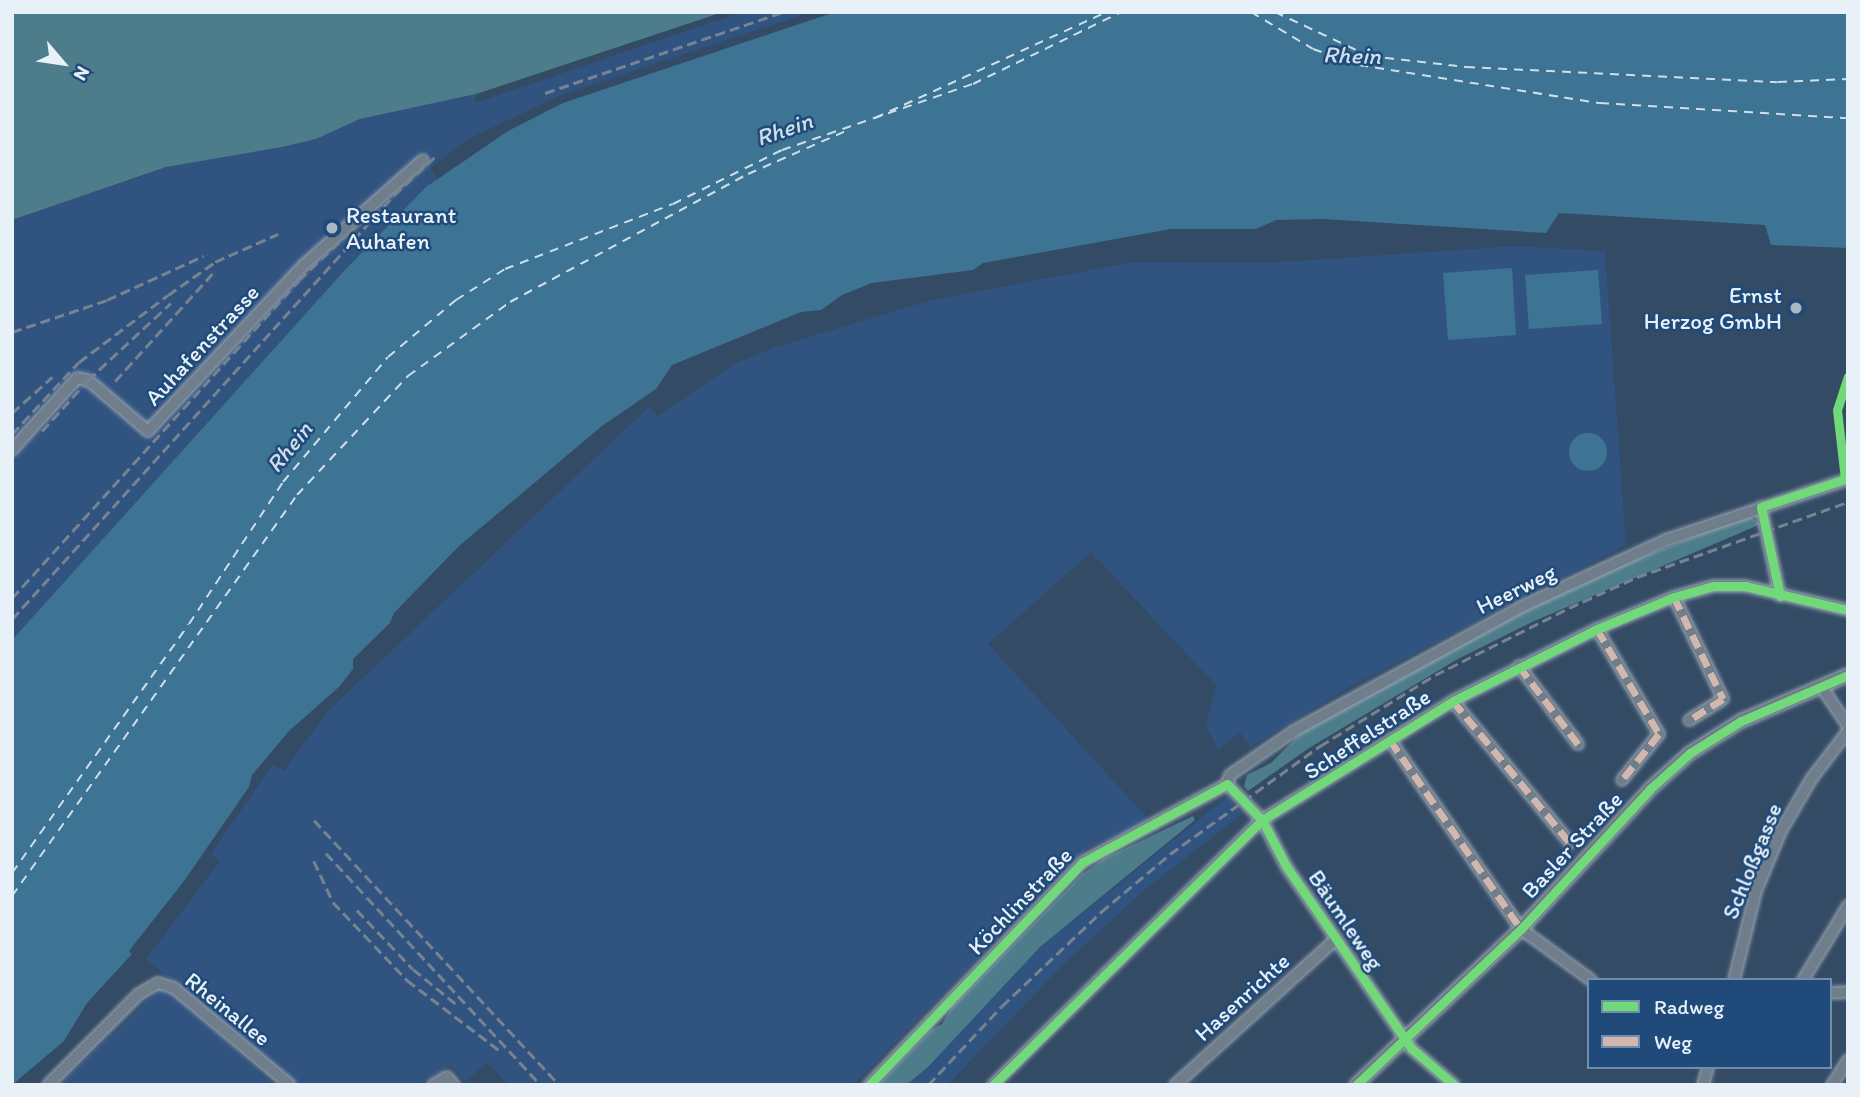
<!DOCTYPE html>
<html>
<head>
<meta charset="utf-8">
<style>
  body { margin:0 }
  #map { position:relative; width:1860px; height:1097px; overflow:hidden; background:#344b65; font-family:Itim,sans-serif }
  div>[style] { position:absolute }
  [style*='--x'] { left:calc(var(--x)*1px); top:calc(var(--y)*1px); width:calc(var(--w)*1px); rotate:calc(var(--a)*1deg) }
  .built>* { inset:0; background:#315380 }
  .green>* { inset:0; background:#4d7c8a }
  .water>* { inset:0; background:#3d7393 }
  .round { border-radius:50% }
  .ferry>* { height:2px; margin-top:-1px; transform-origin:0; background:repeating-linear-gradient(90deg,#cedfea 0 9px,transparent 0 16px) }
  .roads { filter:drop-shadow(0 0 2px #9aa6b3) drop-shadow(0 0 2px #9aa6b3) }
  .minor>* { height:10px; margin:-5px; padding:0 5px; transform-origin:5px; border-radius:5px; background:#707e8c }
  .major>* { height:12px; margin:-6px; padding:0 6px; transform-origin:6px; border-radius:6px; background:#6d7985 }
  .rail>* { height:2.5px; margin-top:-1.25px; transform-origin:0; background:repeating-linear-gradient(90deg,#778390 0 10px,transparent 0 15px) }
  .quiet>* { height:7px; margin-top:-3.5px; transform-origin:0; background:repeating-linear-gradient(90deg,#d1b7ad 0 14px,transparent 0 21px) }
  .cycleway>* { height:9px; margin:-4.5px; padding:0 4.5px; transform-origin:4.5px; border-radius:4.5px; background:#71d979 }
  .dots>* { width:19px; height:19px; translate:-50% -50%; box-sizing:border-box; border:4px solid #1f4a7a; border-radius:50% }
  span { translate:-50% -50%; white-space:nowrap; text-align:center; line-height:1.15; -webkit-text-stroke:5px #1f4a7a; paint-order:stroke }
  .poi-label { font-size:23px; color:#e8f1f8 }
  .left { translate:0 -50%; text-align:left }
  .right { translate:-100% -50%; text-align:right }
  .street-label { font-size:23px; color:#e8f1f8 }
  .water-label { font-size:24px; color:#cedfea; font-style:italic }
  .frame { position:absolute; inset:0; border:14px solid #e8f1f8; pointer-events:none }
  .legend { position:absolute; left:1587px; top:978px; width:245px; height:91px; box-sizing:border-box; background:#1f4a7a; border:2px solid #6f8dac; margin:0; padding:9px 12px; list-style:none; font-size:21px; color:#e8f1f8 }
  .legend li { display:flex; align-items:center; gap:14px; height:35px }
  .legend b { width:35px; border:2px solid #6f8dac }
  .north { position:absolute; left:28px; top:28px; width:70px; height:70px; -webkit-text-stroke:5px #1f4a7a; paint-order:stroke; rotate:119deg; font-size:19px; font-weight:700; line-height:28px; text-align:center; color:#e8f1f8 }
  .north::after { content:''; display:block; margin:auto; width:24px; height:32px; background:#e8f1f8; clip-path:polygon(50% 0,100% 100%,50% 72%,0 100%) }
</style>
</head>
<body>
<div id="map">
  <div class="built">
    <div style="clip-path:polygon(742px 12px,811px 12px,561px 95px,468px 139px,430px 168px,437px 179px,344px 271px,12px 640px,12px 220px,166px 167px,316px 139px,360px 119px,476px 94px,475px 103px)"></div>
    <div style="clip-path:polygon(1516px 246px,1605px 251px,1626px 545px,1351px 686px,1250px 747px,1240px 732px,1218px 749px,1206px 725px,1216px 685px,1091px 552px,988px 644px,1150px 821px,1086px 849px,853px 1085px,509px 1085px,487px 1062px,466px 1082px,451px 1066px,417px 1085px,296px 1085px,146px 959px,220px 861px,211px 854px,273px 764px,284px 771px,327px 712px,649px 407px,658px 416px,734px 364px,773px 348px,931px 300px,1134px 262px,1267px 263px)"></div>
    <div style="clip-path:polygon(1228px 796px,1242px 814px,1142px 892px,1065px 963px,947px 1085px,906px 1085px,1040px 947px)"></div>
    <div style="clip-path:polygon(159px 989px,174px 995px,275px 1085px,59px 1085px)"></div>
  </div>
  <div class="green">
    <div style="clip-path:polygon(12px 12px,723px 12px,476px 94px,360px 119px,316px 139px,282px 147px,166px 167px,12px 220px)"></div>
    <div style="clip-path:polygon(1748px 515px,1761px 524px,1532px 622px,1456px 660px,1309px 748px,1248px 791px,1244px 786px,1247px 775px,1271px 763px,1304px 730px,1488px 627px,1585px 580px)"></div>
    <div style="clip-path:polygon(1193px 816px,1195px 820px,1040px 947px,928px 1067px,906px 1085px,878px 1085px,932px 1029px,942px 1024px,951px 1008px,1082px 874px,1103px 859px)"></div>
  </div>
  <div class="water">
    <div style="clip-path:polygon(835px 12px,1848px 12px,1848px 248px,1771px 245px,1765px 225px,1559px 213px,1546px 233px,1322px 219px,1276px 220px,1256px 229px,1171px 229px,983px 263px,973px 270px,872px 283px,842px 295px,821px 310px,801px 312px,672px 365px,656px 389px,602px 426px,459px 546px,394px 613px,390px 623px,353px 659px,353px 669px,340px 686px,289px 731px,252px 775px,249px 787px,184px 881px,129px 951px,132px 954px,87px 1003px,64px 1041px,12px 1085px,12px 640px,344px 271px,426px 187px,508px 131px,563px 103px)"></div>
    <div style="clip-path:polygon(1512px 268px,1516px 335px,1448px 340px,1443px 273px)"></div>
    <div style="clip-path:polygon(1598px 270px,1602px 324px,1529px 329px,1525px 275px)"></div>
    <div class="round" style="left:1569px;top:433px;width:38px;height:38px"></div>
  </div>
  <div class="ferry">
    <div style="--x:1251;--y:12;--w:72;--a:30.8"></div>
    <div style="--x:1313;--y:49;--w:49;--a:19.2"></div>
    <div style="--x:1359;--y:65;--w:244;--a:9"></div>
    <div style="--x:1600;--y:103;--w:248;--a:3.5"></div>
    <div style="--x:1275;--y:12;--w:104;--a:25.1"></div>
    <div style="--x:1369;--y:56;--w:98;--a:6.5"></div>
    <div style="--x:1466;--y:67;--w:312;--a:2.8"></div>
    <div style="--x:1778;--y:82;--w:70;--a:-2.5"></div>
    <div style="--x:875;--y:118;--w:255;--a:-24.6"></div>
    <div style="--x:12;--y:873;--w:305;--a:-54.6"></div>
    <div style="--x:189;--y:624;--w:170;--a:-56.5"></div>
    <div style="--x:283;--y:482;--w:163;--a:-50"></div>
    <div style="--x:388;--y:357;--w:89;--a:-40"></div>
    <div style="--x:456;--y:300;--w:58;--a:-32.3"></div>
    <div style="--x:505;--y:269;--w:180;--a:-21.2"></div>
    <div style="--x:673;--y:204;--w:122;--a:-26.4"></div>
    <div style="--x:782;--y:150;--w:202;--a:-19.1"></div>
    <div style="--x:973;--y:84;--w:165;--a:-25.9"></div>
    <div style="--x:12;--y:896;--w:492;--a:-54.6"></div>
    <div style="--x:297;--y:495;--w:163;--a:-47"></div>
    <div style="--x:408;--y:376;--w:126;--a:-36"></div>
    <div style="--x:510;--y:302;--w:270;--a:-28.3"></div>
    <div style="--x:748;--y:174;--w:109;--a:-23.7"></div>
  </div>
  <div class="roads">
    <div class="minor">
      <div style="--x:12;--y:450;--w:97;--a:-47.9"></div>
      <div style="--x:77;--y:378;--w:11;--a:10"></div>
      <div style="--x:88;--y:380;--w:79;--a:40.4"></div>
      <div style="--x:148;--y:431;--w:229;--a:-46.8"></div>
      <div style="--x:305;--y:264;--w:157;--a:-41.4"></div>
      <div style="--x:1761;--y:507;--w:91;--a:77.9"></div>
      <div style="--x:1674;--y:597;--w:113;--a:64.3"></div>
      <div style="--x:1723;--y:699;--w:40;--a:148"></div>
      <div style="--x:1597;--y:629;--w:122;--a:59.4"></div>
      <div style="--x:1659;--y:734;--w:59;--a:128.8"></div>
      <div style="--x:1519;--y:666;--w:98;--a:52.9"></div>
      <div style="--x:1821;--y:686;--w:48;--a:56"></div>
      <div style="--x:1453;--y:701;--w:184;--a:50.5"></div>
      <div style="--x:1390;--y:740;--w:230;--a:55.3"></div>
      <div style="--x:1521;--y:929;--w:87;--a:36.1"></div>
      <div style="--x:1227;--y:784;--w:9;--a:-72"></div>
      <div style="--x:1230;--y:775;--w:78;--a:-34.5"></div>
      <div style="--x:1294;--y:731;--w:259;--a:-28.6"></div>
      <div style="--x:1521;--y:607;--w:160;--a:-24.8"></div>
      <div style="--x:1666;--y:540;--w:192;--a:-18.5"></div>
      <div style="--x:1227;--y:784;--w:50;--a:45.8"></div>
      <div style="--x:1262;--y:820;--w:52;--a:62.4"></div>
      <div style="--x:1286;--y:866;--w:221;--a:55.5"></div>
      <div style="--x:1411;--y:1048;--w:57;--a:40.7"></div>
      <div style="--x:1734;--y:980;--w:92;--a:-76.1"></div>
      <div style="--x:1756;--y:891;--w:65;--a:-67.4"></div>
      <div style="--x:1781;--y:831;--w:61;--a:-59.7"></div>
      <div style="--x:1812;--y:778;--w:59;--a:-52.5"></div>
      <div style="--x:1803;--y:980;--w:87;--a:-58.7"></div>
      <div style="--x:1830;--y:993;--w:18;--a:-3"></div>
      <div style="--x:48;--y:1085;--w:129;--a:-45"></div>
      <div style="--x:139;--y:994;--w:22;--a:-30"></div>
      <div style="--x:158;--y:983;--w:17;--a:17"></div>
      <div style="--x:174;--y:988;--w:151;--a:39.9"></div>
      <div style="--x:433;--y:1085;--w:16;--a:-30"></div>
      <div style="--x:447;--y:1077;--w:11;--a:49"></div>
      <div style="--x:869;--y:1085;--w:309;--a:-46.2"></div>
      <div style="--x:1083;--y:862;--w:164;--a:-28.4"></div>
      <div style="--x:993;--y:1085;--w:378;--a:-44.6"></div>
      <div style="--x:1262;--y:820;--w:225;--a:-31.9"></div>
      <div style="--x:1453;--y:701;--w:161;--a:-26.6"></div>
      <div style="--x:1597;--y:629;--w:83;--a:-22.6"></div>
      <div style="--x:1674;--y:597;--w:41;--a:-15.8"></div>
      <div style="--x:1713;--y:586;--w:32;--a:0"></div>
      <div style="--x:1745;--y:586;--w:106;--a:13.1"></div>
      <div style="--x:1175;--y:1085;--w:217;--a:-42.2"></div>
      <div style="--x:1703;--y:1085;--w:19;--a:-74"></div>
      <div style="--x:1832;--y:1085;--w:30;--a:-57"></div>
    </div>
    <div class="major">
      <div style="--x:1356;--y:1085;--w:227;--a:-43.4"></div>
      <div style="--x:1521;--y:929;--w:190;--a:-47.3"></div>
      <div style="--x:1650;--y:789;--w:54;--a:-42"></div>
      <div style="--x:1690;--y:753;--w:60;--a:-32.1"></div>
      <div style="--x:1741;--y:721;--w:116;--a:-23.3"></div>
    </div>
  </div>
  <div class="rail">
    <div style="--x:545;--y:93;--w:251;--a:-18.8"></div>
    <div style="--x:12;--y:332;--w:100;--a:-18.6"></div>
    <div style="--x:107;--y:300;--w:106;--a:-24.6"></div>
    <div style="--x:115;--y:381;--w:147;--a:-47.8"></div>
    <div style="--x:12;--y:413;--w:54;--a:-42"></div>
    <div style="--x:42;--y:431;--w:69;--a:-48"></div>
    <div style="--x:88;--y:380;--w:113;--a:-42.9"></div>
    <div style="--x:12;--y:434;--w:98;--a:-47.1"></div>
    <div style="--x:79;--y:362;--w:111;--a:-37"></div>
    <div style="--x:168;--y:295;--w:57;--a:-35.1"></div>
    <div style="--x:215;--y:262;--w:69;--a:-24"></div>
    <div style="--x:12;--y:598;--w:428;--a:-47.9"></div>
    <div style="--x:299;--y:280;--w:88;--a:-43.6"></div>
    <div style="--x:12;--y:619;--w:571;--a:-47.98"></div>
    <div style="--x:394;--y:195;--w:60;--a:-43"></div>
    <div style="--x:314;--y:820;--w:361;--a:47.2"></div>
    <div style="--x:326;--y:853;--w:316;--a:47.2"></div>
    <div style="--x:314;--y:861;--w:45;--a:65.1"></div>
    <div style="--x:333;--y:902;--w:108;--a:46.5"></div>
    <div style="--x:407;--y:980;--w:116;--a:37.3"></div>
    <div style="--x:357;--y:910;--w:81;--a:46.5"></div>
    <div style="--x:413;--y:969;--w:55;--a:39.1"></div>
    <div style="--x:928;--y:1085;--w:108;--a:-46.9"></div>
    <div style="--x:1002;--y:1006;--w:137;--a:-43.5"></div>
    <div style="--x:1101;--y:912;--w:90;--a:-40"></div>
    <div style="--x:1170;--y:854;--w:185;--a:-35.8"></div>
    <div style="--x:1320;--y:746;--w:135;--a:-31.7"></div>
    <div style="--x:1435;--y:675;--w:150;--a:-26.6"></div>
    <div style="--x:1569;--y:608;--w:75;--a:-24.5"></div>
    <div style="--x:1637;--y:577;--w:224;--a:-19.6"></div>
  </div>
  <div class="quiet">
    <div style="--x:1674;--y:597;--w:113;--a:64.3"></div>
    <div style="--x:1723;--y:699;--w:40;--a:148"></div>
    <div style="--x:1597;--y:629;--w:122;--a:59.4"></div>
    <div style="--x:1659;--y:734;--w:59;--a:128.8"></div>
    <div style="--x:1519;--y:666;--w:98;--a:52.9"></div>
    <div style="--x:1453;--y:701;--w:184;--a:50.5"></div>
    <div style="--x:1390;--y:740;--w:230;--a:55.3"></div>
  </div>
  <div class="cycleway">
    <div style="--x:1780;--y:596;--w:91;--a:-102.1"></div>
    <div style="--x:1761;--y:507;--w:89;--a:-18.4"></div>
    <div style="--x:1845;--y:479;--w:69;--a:-96.6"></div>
    <div style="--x:1837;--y:410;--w:35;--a:-72"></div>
    <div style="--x:869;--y:1085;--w:309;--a:-46.2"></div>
    <div style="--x:1083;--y:862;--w:164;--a:-28.4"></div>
    <div style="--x:1227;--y:784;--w:50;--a:45.8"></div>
    <div style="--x:1262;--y:820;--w:52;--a:62.4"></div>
    <div style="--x:1286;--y:866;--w:221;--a:55.5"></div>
    <div style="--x:1411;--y:1048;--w:57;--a:40.7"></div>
    <div style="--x:993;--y:1085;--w:378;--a:-44.6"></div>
    <div style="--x:1262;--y:820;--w:225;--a:-31.9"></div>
    <div style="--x:1453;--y:701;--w:161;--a:-26.6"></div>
    <div style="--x:1597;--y:629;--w:83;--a:-22.6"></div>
    <div style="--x:1674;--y:597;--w:41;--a:-15.8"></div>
    <div style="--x:1713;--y:586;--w:32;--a:0"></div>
    <div style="--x:1745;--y:586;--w:106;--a:13.1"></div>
    <div style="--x:1356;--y:1085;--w:227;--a:-43.4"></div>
    <div style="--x:1521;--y:929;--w:190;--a:-47.3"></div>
    <div style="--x:1650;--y:789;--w:54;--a:-42"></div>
    <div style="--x:1690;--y:753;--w:60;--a:-32.1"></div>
    <div style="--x:1741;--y:721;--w:116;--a:-23.3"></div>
  </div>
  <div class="dots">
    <div style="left:332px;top:228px;background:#a9b7c5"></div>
    <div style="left:1796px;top:308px;background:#a9b7c5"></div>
  </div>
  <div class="poi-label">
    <span class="left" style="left:346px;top:228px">Restaurant<br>Auhafen</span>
    <span class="right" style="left:1782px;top:308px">Ernst<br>Herzog GmbH</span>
  </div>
  <div class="street-label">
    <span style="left:202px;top:345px;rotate:-47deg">Auhafenstrasse</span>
    <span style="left:1516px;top:589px;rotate:-26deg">Heerweg</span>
    <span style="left:1367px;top:734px;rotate:-33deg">Scheffelstraße</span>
    <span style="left:1572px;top:845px;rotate:-47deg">Basler Straße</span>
    <span style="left:1752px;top:861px;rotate:-68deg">Schloßgasse</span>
    <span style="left:1020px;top:901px;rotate:-46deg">Köchlinstraße</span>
    <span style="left:1346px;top:920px;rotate:56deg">Bäumleweg</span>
    <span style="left:1242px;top:997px;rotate:-42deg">Hasenrichte</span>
    <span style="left:228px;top:1009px;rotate:39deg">Rheinallee</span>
  </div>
  <div class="water-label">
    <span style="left:1352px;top:55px;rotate:2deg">Rhein</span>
    <span style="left:784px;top:129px;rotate:-19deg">Rhein</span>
    <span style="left:289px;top:447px;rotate:-51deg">Rhein</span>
  </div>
  <div class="frame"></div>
  <ul class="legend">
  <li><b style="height:9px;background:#71d979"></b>Radweg</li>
  <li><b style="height:9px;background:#d1b7ad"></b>Weg</li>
  </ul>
  <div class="north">N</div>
</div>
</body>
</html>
